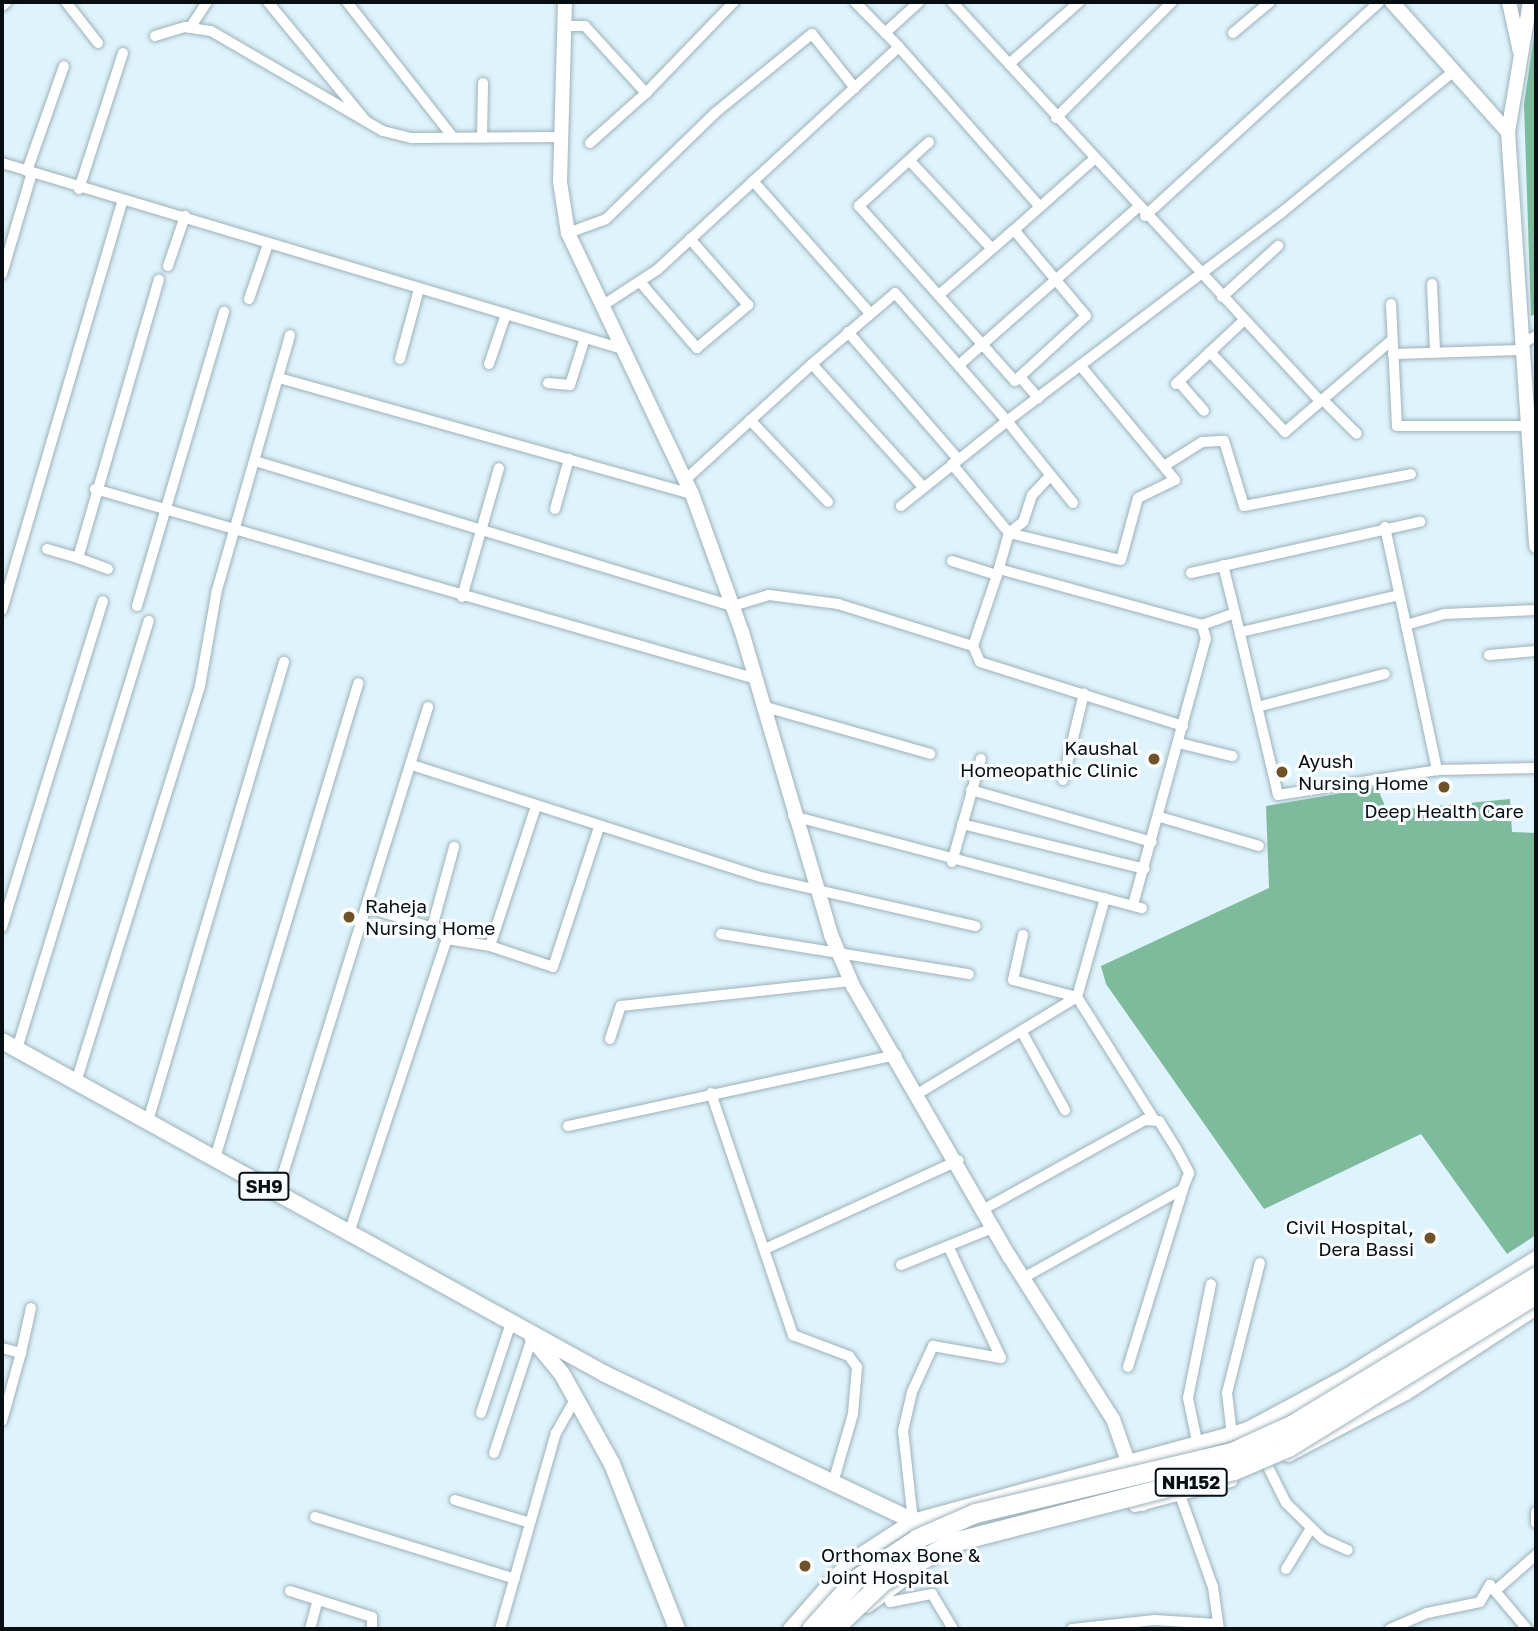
<!DOCTYPE html>
<html>
<head>
<meta charset="utf-8">
<style>
  body { margin:0 }
  #map { position:relative; width:1538px; height:1631px; overflow:hidden; background:#def3fb; font-family:"Golos Text",sans-serif }
  div>[style] { position:absolute }
  [style*='--x'] { left:calc(var(--x)*1px); top:calc(var(--y)*1px); width:calc(var(--w)*1px); rotate:calc(var(--a)*1deg) }
  .forest>* { inset:0; background:#7dbb9c }
  .roads { filter:drop-shadow(0 0 2px #9db1b9) drop-shadow(0 0 2px #9db1b9) }
  .street>* { height:10px; margin:-5px; padding:0 5px; transform-origin:5px; border-radius:5px; background:#fff }
  .secondary>* { height:14px; margin:-7px; padding:0 7px; transform-origin:7px; border-radius:7px; background:#fff }
  .primary>* { height:16px; margin:-8px; padding:0 8px; transform-origin:8px; border-radius:8px; background:#fff }
  .bridges { filter:drop-shadow(0 0 2px #9db1b9) drop-shadow(0 0 2px #9db1b9) }
  .highway-bridge>* { height:19px; margin:-9.5px; padding:0 9.5px; transform-origin:9.5px; border-radius:9.5px; background:#fff }
  .dots>* { width:19px; height:19px; translate:-50% -50%; box-sizing:border-box; border:4px solid #f9fdff; border-radius:50% }
  span { translate:-50% -50%; white-space:nowrap; text-align:center; line-height:1.15; -webkit-text-stroke:6px #f9fdff; paint-order:stroke }
  .shield-label span { padding:2px 5px; background:#f9fdff; border:2px solid; border-radius:5px; -webkit-text-stroke-width:0 }
  .shield-label { font-size:18px; color:#080f12; font-weight:700 }
  .poi-label { font-size:19px; color:#080f12 }
  .right { translate:-100% -50%; text-align:right }
  .left { translate:0 -50%; text-align:left }
  .frame { position:absolute; inset:0; border:4px solid #080f12; pointer-events:none }
</style>
</head>
<body>
<div id="map">
  <div class="forest">
    <div style="clip-path:polygon(1536px 22px,1536px 314px,1531px 316px,1524px 104px)"></div>
    <div style="clip-path:polygon(1377px 787px,1387px 811px,1510px 799px,1512px 832px,1536px 833px,1536px 1235px,1507px 1254px,1421px 1134px,1264px 1209px,1106px 984px,1101px 966px,1269px 888px,1266px 806px)"></div>
  </div>
  <div class="roads">
    <div class="street">
      <div style="--x:66;--y:2;--w:52;--a:52"></div>
      <div style="--x:268;--y:2;--w:153;--a:50.6"></div>
      <div style="--x:347;--y:2;--w:170;--a:51.9"></div>
      <div style="--x:855;--y:2;--w:63;--a:45.6"></div>
      <div style="--x:952;--y:2;--w:543;--a:47.31"></div>
      <div style="--x:2;--y:6;--w:6;--a:-39"></div>
      <div style="--x:563;--y:26;--w:22;--a:0"></div>
      <div style="--x:585;--y:26;--w:91;--a:47.7"></div>
      <div style="--x:646;--y:93;--w:127;--a:-46"></div>
      <div style="--x:190;--y:28;--w:31;--a:-57"></div>
      <div style="--x:885;--y:33;--w:46;--a:-42.4"></div>
      <div style="--x:1233;--y:33;--w:48;--a:-40"></div>
      <div style="--x:155;--y:36;--w:31;--a:-17"></div>
      <div style="--x:185;--y:27;--w:26;--a:9"></div>
      <div style="--x:211;--y:31;--w:199;--a:30.2"></div>
      <div style="--x:383;--y:131;--w:30;--a:14"></div>
      <div style="--x:412;--y:138;--w:149;--a:-0.4"></div>
      <div style="--x:1009;--y:64;--w:94;--a:-41.5"></div>
      <div style="--x:1056;--y:118;--w:164;--a:-45"></div>
      <div style="--x:482;--y:137;--w:54;--a:-88.9"></div>
      <div style="--x:929;--y:142;--w:95;--a:137.6"></div>
      <div style="--x:859;--y:206;--w:234;--a:48.3"></div>
      <div style="--x:1015;--y:381;--w:96;--a:-42.5"></div>
      <div style="--x:1086;--y:316;--w:112;--a:-129.9"></div>
      <div style="--x:1014;--y:230;--w:107;--a:-41.6"></div>
      <div style="--x:590;--y:143;--w:75;--a:-41.8"></div>
      <div style="--x:910;--y:161;--w:119;--a:47"></div>
      <div style="--x:2;--y:163;--w:651;--a:16.68"></div>
      <div style="--x:27;--y:171;--w:111;--a:-70.6"></div>
      <div style="--x:753;--y:181;--w:175;--a:48.5"></div>
      <div style="--x:79;--y:189;--w:143;--a:-72.1"></div>
      <div style="--x:1145;--y:216;--w:317;--a:-42.4"></div>
      <div style="--x:568;--y:233;--w:40;--a:-20.2"></div>
      <div style="--x:606;--y:219;--w:152;--a:-44.2"></div>
      <div style="--x:715;--y:113;--w:125;--a:-39.2"></div>
      <div style="--x:812;--y:34;--w:69;--a:51.5"></div>
      <div style="--x:168;--y:266;--w:53;--a:-71.2"></div>
      <div style="--x:2;--y:274;--w:105;--a:-73.5"></div>
      <div style="--x:641;--y:283;--w:86;--a:49.3"></div>
      <div style="--x:697;--y:348;--w:67;--a:-40.1"></div>
      <div style="--x:748;--y:305;--w:88;--a:-131.3"></div>
      <div style="--x:1432;--y:284;--w:67;--a:87.4"></div>
      <div style="--x:940;--y:294;--w:98;--a:-40.9"></div>
      <div style="--x:1222;--y:297;--w:76;--a:-42.3"></div>
      <div style="--x:249;--y:299;--w:58;--a:-70.9"></div>
      <div style="--x:605;--y:304;--w:62;--a:-33.2"></div>
      <div style="--x:657;--y:270;--w:329;--a:-42.7"></div>
      <div style="--x:899;--y:47;--w:213;--a:48.6"></div>
      <div style="--x:1391;--y:304;--w:122;--a:87.2"></div>
      <div style="--x:1397;--y:426;--w:129;--a:0"></div>
      <div style="--x:848;--y:332;--w:168;--a:49.1"></div>
      <div style="--x:1521;--y:344;--w:17;--a:-28"></div>
      <div style="--x:1210;--y:352;--w:110;--a:46.8"></div>
      <div style="--x:1285;--y:432;--w:141;--a:-40.7"></div>
      <div style="--x:1393;--y:354;--w:129;--a:-1.8"></div>
      <div style="--x:400;--y:359;--w:73;--a:-74.8"></div>
      <div style="--x:489;--y:364;--w:53;--a:-71.2"></div>
      <div style="--x:812;--y:364;--w:109;--a:-40.5"></div>
      <div style="--x:895;--y:293;--w:170;--a:48.8"></div>
      <div style="--x:1007;--y:421;--w:136;--a:141.3"></div>
      <div style="--x:959;--y:365;--w:239;--a:-41.4"></div>
      <div style="--x:1020;--y:377;--w:28;--a:49"></div>
      <div style="--x:279;--y:378;--w:429;--a:15.7"></div>
      <div style="--x:1179;--y:382;--w:38;--a:49"></div>
      <div style="--x:548;--y:383;--w:22;--a:5"></div>
      <div style="--x:570;--y:385;--w:49;--a:-72.3"></div>
      <div style="--x:1176;--y:384;--w:92;--a:-43.2"></div>
      <div style="--x:1322;--y:399;--w:49;--a:45"></div>
      <div style="--x:750;--y:420;--w:113;--a:46.4"></div>
      <div style="--x:255;--y:461;--w:500;--a:16.9"></div>
      <div style="--x:733;--y:606;--w:38;--a:-17"></div>
      <div style="--x:769;--y:595;--w:70;--a:7.4"></div>
      <div style="--x:838;--y:604;--w:141;--a:17.3"></div>
      <div style="--x:973;--y:646;--w:17;--a:66"></div>
      <div style="--x:980;--y:662;--w:213;--a:17.5"></div>
      <div style="--x:952;--y:464;--w:89;--a:50.4"></div>
      <div style="--x:1009;--y:533;--w:37;--a:106"></div>
      <div style="--x:1164;--y:466;--w:45;--a:-32.3"></div>
      <div style="--x:1202;--y:442;--w:22;--a:-3"></div>
      <div style="--x:1224;--y:441;--w:68;--a:72.9"></div>
      <div style="--x:1244;--y:506;--w:170;--a:-10.8"></div>
      <div style="--x:1050;--y:476;--w:26;--a:133"></div>
      <div style="--x:1032;--y:495;--w:28;--a:108"></div>
      <div style="--x:1023;--y:522;--w:18;--a:142"></div>
      <div style="--x:1009;--y:533;--w:115;--a:13.6"></div>
      <div style="--x:1121;--y:560;--w:64;--a:-74.7"></div>
      <div style="--x:1138;--y:498;--w:41;--a:-25.9"></div>
      <div style="--x:1175;--y:480;--w:149;--a:-129.6"></div>
      <div style="--x:685;--y:480;--w:172;--a:-42.4"></div>
      <div style="--x:812;--y:364;--w:166;--a:47.9"></div>
      <div style="--x:95;--y:489;--w:685;--a:16.03"></div>
      <div style="--x:1073;--y:503;--w:105;--a:-128.8"></div>
      <div style="--x:1007;--y:421;--w:344;--a:-37.2"></div>
      <div style="--x:1281;--y:213;--w:224;--a:-39.4"></div>
      <div style="--x:555;--y:509;--w:52;--a:-74.4"></div>
      <div style="--x:1385;--y:527;--w:249;--a:77.9"></div>
      <div style="--x:47;--y:549;--w:32;--a:16"></div>
      <div style="--x:952;--y:561;--w:47;--a:17.3"></div>
      <div style="--x:1223;--y:565;--w:49;--a:76"></div>
      <div style="--x:108;--y:569;--w:32;--a:-160"></div>
      <div style="--x:78;--y:558;--w:290;--a:-73.8"></div>
      <div style="--x:1191;--y:573;--w:235;--a:-12.6"></div>
      <div style="--x:462;--y:597;--w:134;--a:-74"></div>
      <div style="--x:137;--y:606;--w:307;--a:-73.5"></div>
      <div style="--x:2;--y:610;--w:425;--a:-73.6"></div>
      <div style="--x:1406;--y:625;--w:40;--a:-16"></div>
      <div style="--x:1444;--y:614;--w:92;--a:-2.5"></div>
      <div style="--x:1241;--y:632;--w:162;--a:-13.2"></div>
      <div style="--x:973;--y:646;--w:81;--a:-71.3"></div>
      <div style="--x:999;--y:569;--w:211;--a:15.4"></div>
      <div style="--x:1489;--y:655;--w:47;--a:-4.9"></div>
      <div style="--x:762;--y:706;--w:175;--a:15.9"></div>
      <div style="--x:1257;--y:707;--w:132;--a:-14.5"></div>
      <div style="--x:1179;--y:743;--w:55;--a:13.8"></div>
      <div style="--x:412;--y:765;--w:367;--a:17.8"></div>
      <div style="--x:761;--y:877;--w:220;--a:12.9"></div>
      <div style="--x:1063;--y:780;--w:89;--a:-76.4"></div>
      <div style="--x:971;--y:790;--w:188;--a:16"></div>
      <div style="--x:793;--y:816;--w:361;--a:14.8"></div>
      <div style="--x:1160;--y:817;--w:103;--a:16.3"></div>
      <div style="--x:962;--y:824;--w:188;--a:13.8"></div>
      <div style="--x:952;--y:862;--w:107;--a:-74.3"></div>
      <div style="--x:1133;--y:905;--w:276;--a:-74.7"></div>
      <div style="--x:1206;--y:639;--w:15;--a:-106"></div>
      <div style="--x:1202;--y:625;--w:15;--a:-20"></div>
      <div style="--x:1216;--y:620;--w:20;--a:-20"></div>
      <div style="--x:1235;--y:613;--w:187;--a:76.7"></div>
      <div style="--x:1278;--y:795;--w:161;--a:-8.9"></div>
      <div style="--x:1437;--y:770;--w:99;--a:-1.2"></div>
      <div style="--x:369;--y:908;--w:73;--a:17.4"></div>
      <div style="--x:2;--y:927;--w:341;--a:-72.8"></div>
      <div style="--x:721;--y:934;--w:251;--a:9.2"></div>
      <div style="--x:1023;--y:935;--w:46;--a:102.5"></div>
      <div style="--x:1013;--y:980;--w:66;--a:14.9"></div>
      <div style="--x:1077;--y:997;--w:146;--a:57.8"></div>
      <div style="--x:447;--y:939;--w:44;--a:9.2"></div>
      <div style="--x:490;--y:946;--w:147;--a:-71.8"></div>
      <div style="--x:490;--y:946;--w:66;--a:18.4"></div>
      <div style="--x:553;--y:967;--w:147;--a:-71.8"></div>
      <div style="--x:1023;--y:1034;--w:87;--a:61.1"></div>
      <div style="--x:610;--y:1039;--w:35;--a:-72"></div>
      <div style="--x:621;--y:1006;--w:231;--a:-6.2"></div>
      <div style="--x:17;--y:1049;--w:448;--a:-72.9"></div>
      <div style="--x:76;--y:1082;--w:415;--a:-72.6"></div>
      <div style="--x:200;--y:686;--w:97;--a:-80"></div>
      <div style="--x:217;--y:590;--w:265;--a:-74"></div>
      <div style="--x:711;--y:1093;--w:256;--a:71.3"></div>
      <div style="--x:793;--y:1335;--w:60;--a:20.6"></div>
      <div style="--x:849;--y:1356;--w:14;--a:54"></div>
      <div style="--x:857;--y:1367;--w:47;--a:94.9"></div>
      <div style="--x:853;--y:1414;--w:72;--a:106.2"></div>
      <div style="--x:919;--y:1093;--w:185;--a:-31.3"></div>
      <div style="--x:1077;--y:997;--w:103;--a:-74.2"></div>
      <div style="--x:148;--y:1121;--w:479;--a:-73.5"></div>
      <div style="--x:568;--y:1126;--w:336;--a:-12.2"></div>
      <div style="--x:215;--y:1158;--w:496;--a:-73.2"></div>
      <div style="--x:277;--y:1193;--w:509;--a:-72.74"></div>
      <div style="--x:986;--y:1208;--w:182;--a:-29"></div>
      <div style="--x:1145;--y:1120;--w:14;--a:4"></div>
      <div style="--x:1159;--y:1121;--w:34;--a:58"></div>
      <div style="--x:1177;--y:1150;--w:26;--a:62"></div>
      <div style="--x:1189;--y:1173;--w:17;--a:111"></div>
      <div style="--x:1183;--y:1189;--w:183;--a:150.9"></div>
      <div style="--x:349;--y:1233;--w:310;--a:-71.6"></div>
      <div style="--x:447;--y:939;--w:21;--a:-133"></div>
      <div style="--x:433;--y:924;--w:80;--a:-74.7"></div>
      <div style="--x:765;--y:1249;--w:213;--a:-24.6"></div>
      <div style="--x:901;--y:1265;--w:101;--a:-22"></div>
      <div style="--x:2;--y:1348;--w:20;--a:15"></div>
      <div style="--x:21;--y:1353;--w:46;--a:-77.5"></div>
      <div style="--x:1128;--y:1367;--w:186;--a:-72.8"></div>
      <div style="--x:481;--y:1413;--w:95;--a:-71.6"></div>
      <div style="--x:2;--y:1421;--w:71;--a:-74.4"></div>
      <div style="--x:1232;--y:1435;--w:42;--a:-96.8"></div>
      <div style="--x:1227;--y:1393;--w:134;--a:-75.8"></div>
      <div style="--x:1198;--y:1446;--w:49;--a:-101.8"></div>
      <div style="--x:1188;--y:1398;--w:116;--a:-78.6"></div>
      <div style="--x:494;--y:1453;--w:121;--a:-71.7"></div>
      <div style="--x:1267;--y:1465;--w:42;--a:63.4"></div>
      <div style="--x:1286;--y:1503;--w:52;--a:44.2"></div>
      <div style="--x:1323;--y:1539;--w:27;--a:24"></div>
      <div style="--x:1180;--y:1495;--w:98;--a:70.3"></div>
      <div style="--x:1213;--y:1587;--w:42;--a:81.9"></div>
      <div style="--x:455;--y:1500;--w:78;--a:17"></div>
      <div style="--x:1536;--y:1512;--w:11;--a:90"></div>
      <div style="--x:315;--y:1517;--w:209;--a:17.2"></div>
      <div style="--x:913;--y:1521;--w:91;--a:-96.3"></div>
      <div style="--x:903;--y:1431;--w:40;--a:-77"></div>
      <div style="--x:912;--y:1392;--w:51;--a:-65.5"></div>
      <div style="--x:933;--y:1346;--w:69;--a:10"></div>
      <div style="--x:1001;--y:1358;--w:122;--a:-115.3"></div>
      <div style="--x:1286;--y:1569;--w:48;--a:-58.6"></div>
      <div style="--x:290;--y:1591;--w:86;--a:17.6"></div>
      <div style="--x:372;--y:1617;--w:12;--a:90"></div>
      <div style="--x:1495;--y:1591;--w:55;--a:-41.3"></div>
      <div style="--x:890;--y:1602;--w:43;--a:-10.8"></div>
      <div style="--x:932;--y:1594;--w:41;--a:59"></div>
      <div style="--x:310;--y:1629;--w:30;--a:-75"></div>
      <div style="--x:500;--y:1629;--w:204;--a:-74.1"></div>
      <div style="--x:556;--y:1433;--w:40;--a:-60.3"></div>
      <div style="--x:1072;--y:1629;--w:83;--a:-6.2"></div>
      <div style="--x:1155;--y:1620;--w:62;--a:3.7"></div>
      <div style="--x:1390;--y:1629;--w:40;--a:-23.4"></div>
      <div style="--x:1427;--y:1613;--w:54;--a:-11.7"></div>
      <div style="--x:1480;--y:1602;--w:20;--a:-60"></div>
      <div style="--x:1490;--y:1585;--w:57;--a:49.9"></div>
    </div>
    <div class="secondary">
      <div style="--x:565;--y:2;--w:180;--a:91.6"></div>
      <div style="--x:560;--y:182;--w:52;--a:81.1"></div>
      <div style="--x:568;--y:233;--w:289;--a:64.6"></div>
      <div style="--x:692;--y:494;--w:147;--a:70.1"></div>
      <div style="--x:742;--y:632;--w:316;--a:73.6"></div>
      <div style="--x:831;--y:935;--w:56;--a:66.7"></div>
      <div style="--x:853;--y:986;--w:312;--a:60"></div>
      <div style="--x:1009;--y:1256;--w:193;--a:57.5"></div>
      <div style="--x:1113;--y:1419;--w:90;--a:70.6"></div>
      <div style="--x:1392;--y:2;--w:174;--a:48.3"></div>
      <div style="--x:1509;--y:2;--w:51;--a:77.6"></div>
      <div style="--x:1530;--y:2;--w:132;--a:99.6"></div>
      <div style="--x:1508;--y:132;--w:415;--a:86.1"></div>
      <div style="--x:1288;--y:1455;--w:133;--a:-27.7"></div>
      <div style="--x:1406;--y:1393;--w:155;--a:-33.2"></div>
      <div style="--x:1135;--y:1505;--w:99;--a:-14.6"></div>
      <div style="--x:867;--y:1606;--w:53;--a:-35.8"></div>
      <div style="--x:790;--y:1629;--w:88;--a:-48.7"></div>
      <div style="--x:848;--y:1563;--w:77;--a:-32.9"></div>
      <div style="--x:913;--y:1521;--w:345;--a:-15.3"></div>
      <div style="--x:1246;--y:1430;--w:112;--a:-28.2"></div>
      <div style="--x:1345;--y:1377;--w:225;--a:-31.9"></div>
    </div>
    <div class="primary">
      <div style="--x:2;--y:1041;--w:689;--a:28.91"></div>
      <div style="--x:605;--y:1374;--w:341;--a:25.5"></div>
      <div style="--x:913;--y:1521;--w:28;--a:58"></div>
      <div style="--x:533;--y:1339;--w:45;--a:50.4"></div>
      <div style="--x:562;--y:1374;--w:103;--a:60.9"></div>
      <div style="--x:612;--y:1464;--w:177;--a:68.5"></div>
    </div>
  </div>
  <div class="bridges">
    <div class="highway-bridge">
      <div style="--x:811;--y:1629;--w:67;--a:-48"></div>
      <div style="--x:856;--y:1579;--w:74;--a:-33.5"></div>
      <div style="--x:918;--y:1538;--w:62;--a:-23.7"></div>
      <div style="--x:975;--y:1513;--w:264;--a:-13.4"></div>
      <div style="--x:1232;--y:1452;--w:67;--a:-24.7"></div>
      <div style="--x:1293;--y:1424;--w:285;--a:-31.3"></div>
      <div style="--x:833;--y:1629;--w:69;--a:-43.8"></div>
      <div style="--x:883;--y:1581;--w:80;--a:-29.1"></div>
      <div style="--x:953;--y:1542;--w:290;--a:-14.4"></div>
      <div style="--x:1234;--y:1470;--w:59;--a:-23.1"></div>
      <div style="--x:1288;--y:1447;--w:291;--a:-31.7"></div>
    </div>
  </div>
  <div class="dots">
    <div style="left:1154px;top:759px;background:#715127"></div>
    <div style="left:1282px;top:772px;background:#715127"></div>
    <div style="left:1444px;top:787px;background:#715127"></div>
    <div style="left:349px;top:917px;background:#715127"></div>
    <div style="left:1430px;top:1238px;background:#715127"></div>
    <div style="left:805px;top:1566px;background:#715127"></div>
  </div>
  <div class="shield-label">
    <span style="left:264px;top:1186px">SH9</span>
    <span style="left:1191px;top:1482px">NH152</span>
  </div>
  <div class="poi-label">
    <span class="right" style="left:1138px;top:759px">Kaushal<br>Homeopathic Clinic</span>
    <span class="left" style="left:1298px;top:772px">Ayush<br>Nursing Home</span>
    <span style="left:1444px;top:811px">Deep Health Care</span>
    <span class="left" style="left:365px;top:917px">Raheja<br>Nursing Home</span>
    <span class="right" style="left:1414px;top:1238px">Civil Hospital,<br>Dera Bassi</span>
    <span class="left" style="left:821px;top:1566px">Orthomax Bone &amp;<br>Joint Hospital</span>
  </div>
  <div class="frame"></div>
</div>
</body>
</html>
